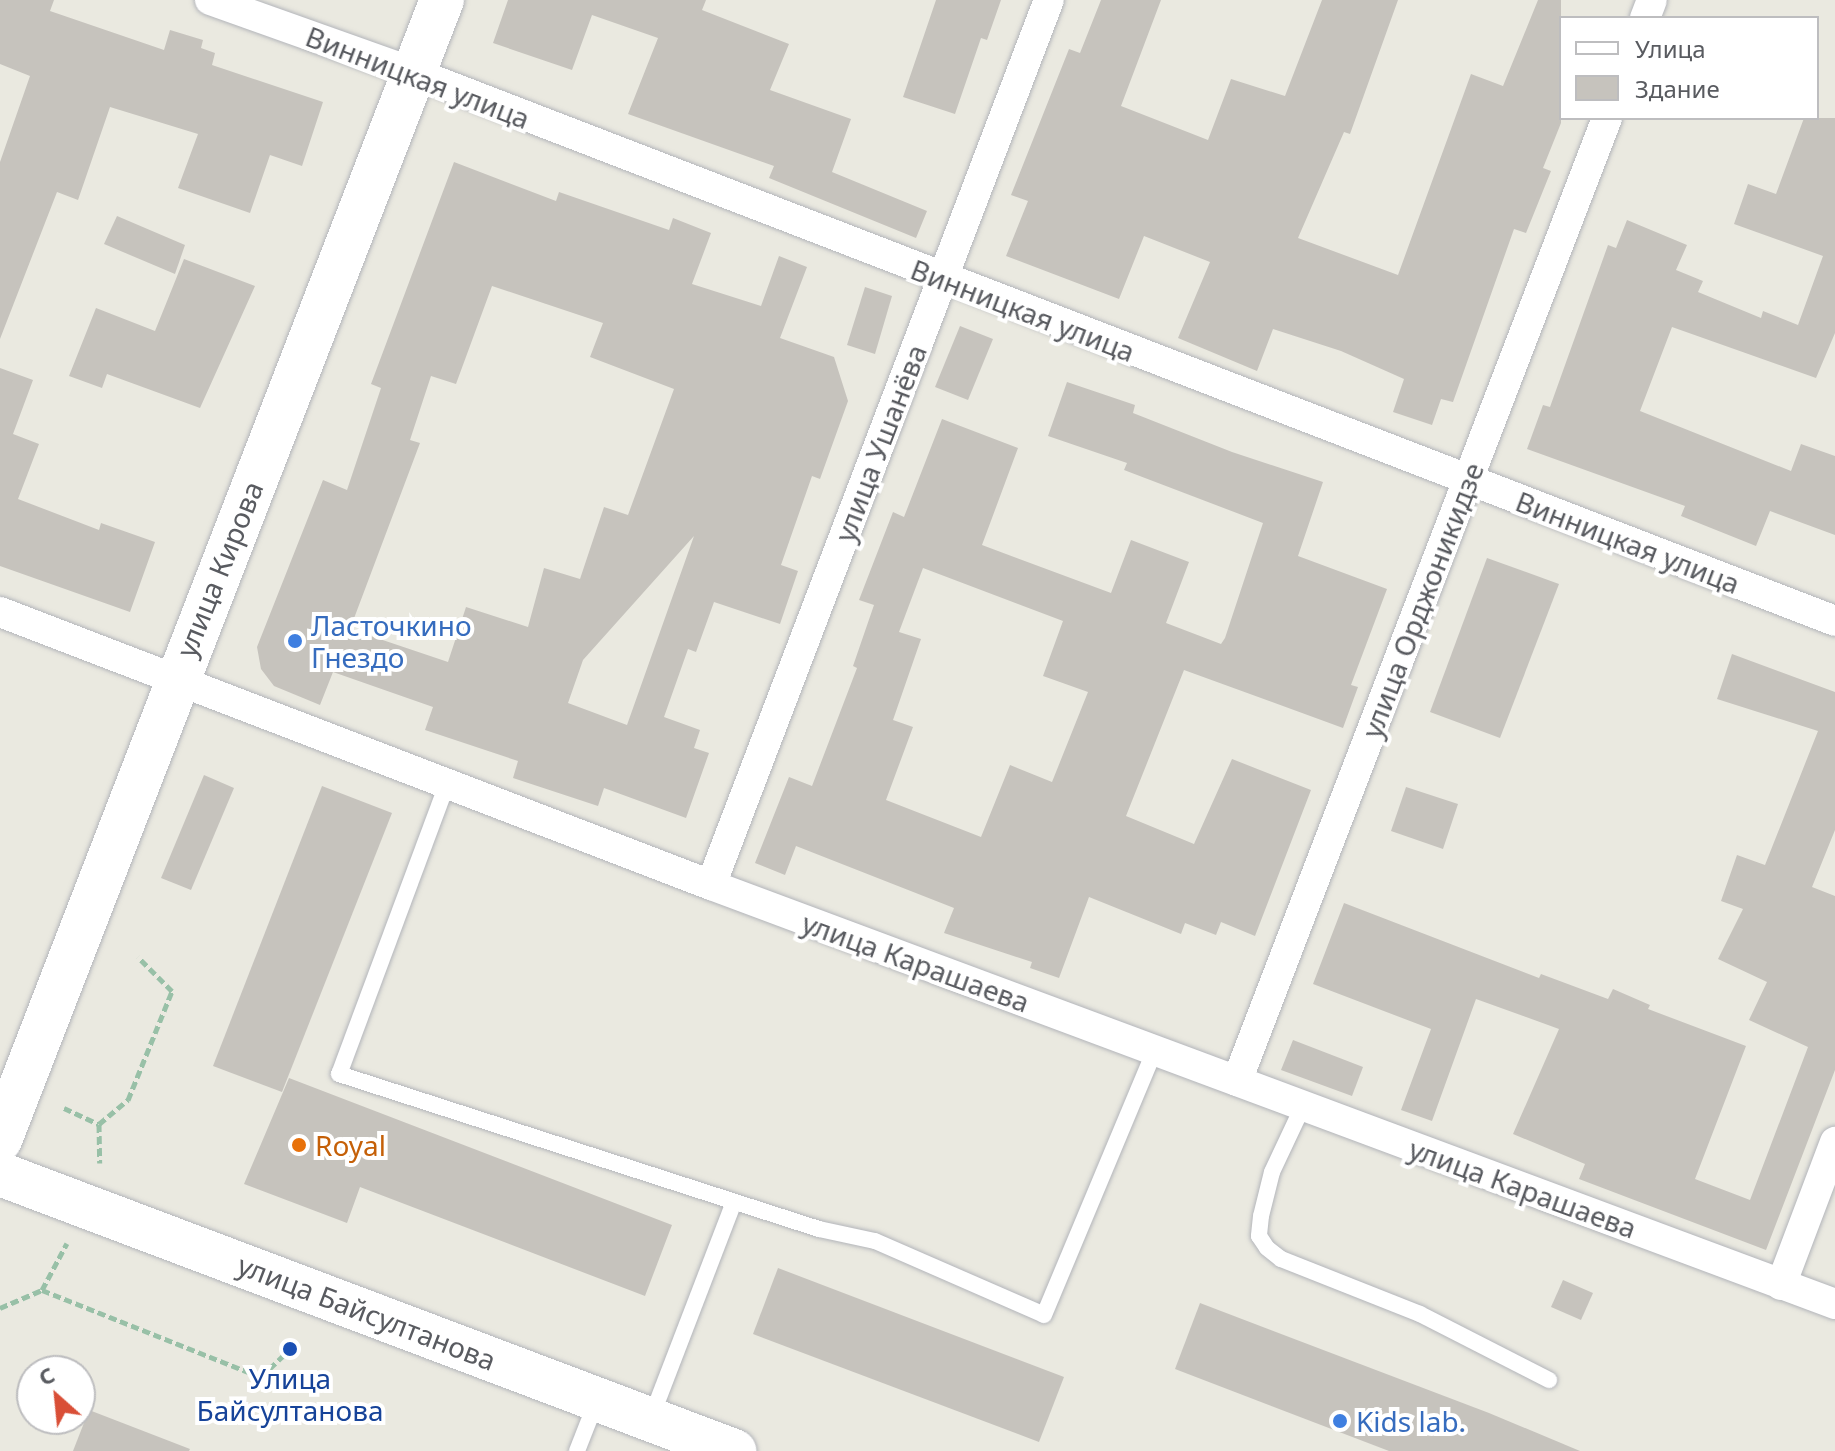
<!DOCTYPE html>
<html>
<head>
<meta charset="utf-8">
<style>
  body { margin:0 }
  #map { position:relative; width:1835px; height:1451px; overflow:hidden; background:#eae9e0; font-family:"Noto Sans",sans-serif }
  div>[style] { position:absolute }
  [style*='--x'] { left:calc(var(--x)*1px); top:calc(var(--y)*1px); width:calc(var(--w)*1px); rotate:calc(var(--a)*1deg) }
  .building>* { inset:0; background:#c6c3bd }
  .path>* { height:5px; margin-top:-2.5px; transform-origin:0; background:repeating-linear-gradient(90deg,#98c0a7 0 8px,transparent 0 12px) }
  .roads { filter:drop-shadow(0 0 2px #b3b5ba) drop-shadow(0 0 2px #b3b5ba) }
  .lane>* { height:16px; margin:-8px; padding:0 8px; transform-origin:8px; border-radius:8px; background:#fff }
  .street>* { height:30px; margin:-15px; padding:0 15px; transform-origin:15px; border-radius:15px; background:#fff }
  .secondary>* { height:44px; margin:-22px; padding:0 22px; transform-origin:22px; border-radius:22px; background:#fff }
  .dots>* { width:22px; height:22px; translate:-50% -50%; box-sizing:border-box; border:4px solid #fff; border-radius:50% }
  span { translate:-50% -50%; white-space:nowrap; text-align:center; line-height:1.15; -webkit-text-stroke:8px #fff; paint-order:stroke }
  .street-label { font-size:28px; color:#595b60 }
  .shop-label { font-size:28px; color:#366cbe }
  .left { translate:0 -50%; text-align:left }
  .food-label { font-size:28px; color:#c56008 }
  .transit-label { font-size:28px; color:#164399 }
  .legend { position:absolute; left:1559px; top:16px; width:260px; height:104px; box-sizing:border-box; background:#fff; border:2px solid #bdbdbf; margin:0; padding:10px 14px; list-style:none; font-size:24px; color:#595b60 }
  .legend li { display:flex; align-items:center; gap:16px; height:40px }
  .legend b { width:40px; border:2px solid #bdbdbf }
  .north { position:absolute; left:16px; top:1355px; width:80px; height:80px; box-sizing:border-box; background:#fff; border:2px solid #bdbdbf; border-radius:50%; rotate:333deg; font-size:22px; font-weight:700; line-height:32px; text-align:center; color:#595b60 }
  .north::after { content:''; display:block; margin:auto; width:28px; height:36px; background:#d94f37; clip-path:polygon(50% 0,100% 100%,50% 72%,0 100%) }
</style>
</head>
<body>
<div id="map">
  <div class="building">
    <div style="clip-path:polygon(0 0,54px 0,50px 11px,164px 50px,170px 30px,203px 40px,201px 48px,215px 53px,212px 65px,323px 102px,302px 166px,270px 155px,250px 213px,178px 188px,198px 134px,110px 107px,78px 200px,57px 192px,0 339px,0 162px,30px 76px,0 64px)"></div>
    <div style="clip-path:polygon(508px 0,706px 0,702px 10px,789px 44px,770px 90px,851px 119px,832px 172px,927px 211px,916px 238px,769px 178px,774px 166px,628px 114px,658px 38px,592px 15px,572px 70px,493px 43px)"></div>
    <div style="clip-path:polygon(936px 0,1001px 0,987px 40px,981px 38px,955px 114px,903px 97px)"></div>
    <div style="clip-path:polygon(1101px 0,1161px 0,1121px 106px,1208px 140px,1231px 79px,1285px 96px,1322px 0,1398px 0,1350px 134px,1344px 132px,1298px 238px,1398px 275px,1471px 74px,1503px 86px,1538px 0,1561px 0,1561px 123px,1543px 168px,1551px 171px,1526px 233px,1514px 229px,1453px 402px,1441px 399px,1432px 425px,1393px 412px,1404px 379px,1341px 351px,1273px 329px,1257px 371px,1178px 338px,1210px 262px,1144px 236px,1119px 299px,1006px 256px,1028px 201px,1011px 195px,1069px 49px,1080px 53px)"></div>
    <div style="clip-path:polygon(1804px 118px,1835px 118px,1835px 333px,1816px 378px,1672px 327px,1640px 411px,1791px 471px,1801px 444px,1835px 456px,1835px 535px,1770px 511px,1756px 546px,1681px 516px,1685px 506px,1527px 449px,1543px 405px,1550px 407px,1608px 245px,1616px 248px,1627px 220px,1687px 245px,1676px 270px,1703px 281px,1698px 292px,1761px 318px,1763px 311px,1798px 325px,1823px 256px,1734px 224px,1748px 184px,1776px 194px)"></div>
    <div style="clip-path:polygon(evenodd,454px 162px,556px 201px,559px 192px,669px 230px,673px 218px,711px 233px,692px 284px,761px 306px,779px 256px,807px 267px,780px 338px,834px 357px,848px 401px,820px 479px,812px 476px,781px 565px,798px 571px,780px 624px,714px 602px,696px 652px,688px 649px,664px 717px,700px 730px,694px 748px,709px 753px,686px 818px,604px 788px,598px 806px,513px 778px,518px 761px,425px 730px,433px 707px,333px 672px,320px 705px,274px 686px,261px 669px,257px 647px,323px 480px,347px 490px,381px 388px,371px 384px,454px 162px,492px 286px,603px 323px,590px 357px,674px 389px,628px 515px,604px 507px,580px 579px,544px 568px,528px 627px,466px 607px,448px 662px,350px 629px,420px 443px,410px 440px,431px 376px,456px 384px,492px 286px,454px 162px,694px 536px,627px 725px,568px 703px,583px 660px,694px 536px)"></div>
    <div style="clip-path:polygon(117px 216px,185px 245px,175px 274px,104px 244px)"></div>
    <div style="clip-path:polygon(184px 259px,255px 286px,200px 408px,107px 374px,102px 388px,69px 376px,96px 308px,155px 331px)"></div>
    <div style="clip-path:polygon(865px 287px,892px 296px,875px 354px,847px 345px)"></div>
    <div style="clip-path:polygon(960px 326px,993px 339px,968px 400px,935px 387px)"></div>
    <div style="clip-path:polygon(0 368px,33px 380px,13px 434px,39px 444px,18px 499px,99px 530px,101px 523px,155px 542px,130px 612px,0 566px)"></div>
    <div style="clip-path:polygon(evenodd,1067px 382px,1135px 405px,1133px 413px,1232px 452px,1323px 482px,1298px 556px,1387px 589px,1351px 685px,1358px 687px,1343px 728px,1184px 670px,1126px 816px,1194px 844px,1232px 759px,1311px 790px,1255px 936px,1221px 922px,1216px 935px,1185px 923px,1181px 934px,1089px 897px,1059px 978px,1030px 968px,1032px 962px,944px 933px,954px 908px,796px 846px,785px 875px,755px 863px,789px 777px,812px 786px,857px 668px,853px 666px,874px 605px,859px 600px,893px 512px,904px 517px,942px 419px,1018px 448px,982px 545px,1111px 593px,1131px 540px,1189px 562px,1166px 623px,1221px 644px,1225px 638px,1263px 523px,1124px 470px,1127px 463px,1048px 436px,1067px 382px,923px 568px,1063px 621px,1043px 676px,1088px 692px,1052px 782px,1010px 765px,981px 837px,886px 800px,913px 727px,893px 720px,921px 639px,899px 632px,923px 568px)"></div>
    <div style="clip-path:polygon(1487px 558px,1559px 584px,1500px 738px,1430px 712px)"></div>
    <div style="clip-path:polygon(1732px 654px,1835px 692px,1835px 830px,1812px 887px,1835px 896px,1835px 1070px,1766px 1250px,1579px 1179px,1585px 1164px,1513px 1134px,1559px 1029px,1476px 999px,1432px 1121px,1401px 1110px,1431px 1029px,1313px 984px,1344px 903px,1539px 978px,1541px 974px,1608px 999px,1613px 989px,1650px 1005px,1648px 1009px,1746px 1046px,1695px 1179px,1750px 1200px,1808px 1047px,1749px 1020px,1767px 982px,1718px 959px,1743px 909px,1721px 901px,1737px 855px,1765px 865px,1818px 731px,1717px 699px)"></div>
    <div style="clip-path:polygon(204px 775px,234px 788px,191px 890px,161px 878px)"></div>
    <div style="clip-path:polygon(322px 786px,392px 813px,282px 1092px,213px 1066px)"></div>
    <div style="clip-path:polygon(1406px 787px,1458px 804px,1443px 849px,1391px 831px)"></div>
    <div style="clip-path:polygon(1293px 1040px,1363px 1067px,1352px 1096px,1281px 1070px)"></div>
    <div style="clip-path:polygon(289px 1078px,672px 1225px,645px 1296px,360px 1187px,347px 1223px,244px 1184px)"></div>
    <div style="clip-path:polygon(778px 1268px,1064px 1377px,1039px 1442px,753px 1334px)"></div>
    <div style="clip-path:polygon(1563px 1280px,1593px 1293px,1581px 1320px,1551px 1307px)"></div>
    <div style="clip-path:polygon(1200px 1303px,1489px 1413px,1580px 1451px,1389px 1451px,1175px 1369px)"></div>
    <div style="clip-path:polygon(89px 1410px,190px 1449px,189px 1451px,73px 1451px)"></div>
  </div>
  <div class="path">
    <div style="--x:64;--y:1108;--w:38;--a:25"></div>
    <div style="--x:99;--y:1124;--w:39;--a:89"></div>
    <div style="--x:99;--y:1124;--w:38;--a:-40"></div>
    <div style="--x:128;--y:1100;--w:118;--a:-68"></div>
    <div style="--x:172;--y:991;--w:48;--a:-135"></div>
    <div style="--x:42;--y:1290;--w:236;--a:21.7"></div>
    <div style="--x:261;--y:1377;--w:40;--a:-44"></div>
    <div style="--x:0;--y:1308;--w:46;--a:-23.2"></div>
    <div style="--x:42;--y:1290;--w:53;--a:-62"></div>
  </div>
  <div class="roads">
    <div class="lane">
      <div style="--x:447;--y:784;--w:309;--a:110.4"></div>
      <div style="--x:339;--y:1074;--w:504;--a:17.9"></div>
      <div style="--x:819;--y:1229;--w:57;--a:12.1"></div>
      <div style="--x:875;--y:1241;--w:184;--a:23.6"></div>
      <div style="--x:1044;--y:1315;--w:287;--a:-67.3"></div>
      <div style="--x:1303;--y:1106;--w:73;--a:115.2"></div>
      <div style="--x:1272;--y:1172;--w:45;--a:104"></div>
      <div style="--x:1261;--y:1216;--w:20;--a:96"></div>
      <div style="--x:1259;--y:1236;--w:14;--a:56"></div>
      <div style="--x:1267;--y:1248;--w:18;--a:38"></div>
      <div style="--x:1281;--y:1259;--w:149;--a:21.6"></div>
      <div style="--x:1420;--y:1314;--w:145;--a:27.1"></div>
      <div style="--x:651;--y:1418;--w:231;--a:-69"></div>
      <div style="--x:577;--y:1451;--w:55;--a:-68.6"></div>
    </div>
    <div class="street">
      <div style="--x:210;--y:0;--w:218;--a:19.6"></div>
      <div style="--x:415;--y:73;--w:1522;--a:21.1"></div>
      <div style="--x:1645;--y:18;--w:19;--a:-69"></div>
      <div style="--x:0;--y:612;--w:762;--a:21.01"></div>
      <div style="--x:711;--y:885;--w:1200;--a:20.44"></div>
      <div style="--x:711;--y:885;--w:947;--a:-69.1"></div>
      <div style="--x:1237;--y:1081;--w:1032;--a:-68.98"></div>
      <div style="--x:1781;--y:1285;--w:153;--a:-69.3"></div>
    </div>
    <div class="secondary">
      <div style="--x:0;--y:1140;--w:1223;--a:-68.81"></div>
      <div style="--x:0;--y:1174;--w:785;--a:20.68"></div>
    </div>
  </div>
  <div class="dots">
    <div style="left:295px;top:641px;background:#3f7fe0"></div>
    <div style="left:299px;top:1145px;background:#e8710a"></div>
    <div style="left:290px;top:1349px;background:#1a4fb4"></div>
    <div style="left:1340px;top:1421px;background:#3f7fe0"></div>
  </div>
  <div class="street-label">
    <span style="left:418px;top:77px;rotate:21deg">Винницкая улица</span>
    <span style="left:1023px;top:310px;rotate:21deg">Винницкая улица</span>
    <span style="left:880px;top:443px;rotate:-69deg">улица Ушанёва</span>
    <span style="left:1628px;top:542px;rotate:21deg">Винницкая улица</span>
    <span style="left:219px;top:569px;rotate:-68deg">улица Кирова</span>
    <span style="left:1422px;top:600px;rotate:-69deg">улица Орджоникидзе</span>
    <span style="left:916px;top:962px;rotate:20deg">улица Карашаева</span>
    <span style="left:1523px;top:1188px;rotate:20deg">улица Карашаева</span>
    <span style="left:367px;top:1312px;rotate:21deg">улица Байсултанова</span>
  </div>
  <div class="shop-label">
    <span class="left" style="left:311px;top:641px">Ласточкино<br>Гнездо</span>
    <span class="left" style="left:1356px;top:1421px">Kids lab.</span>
  </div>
  <div class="food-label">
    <span class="left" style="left:315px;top:1145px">Royal</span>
  </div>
  <div class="transit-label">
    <span style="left:290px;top:1394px">Улица<br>Байсултанова</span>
  </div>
  <ul class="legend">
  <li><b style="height:10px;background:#fff"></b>Улица</li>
  <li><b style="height:22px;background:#c6c3bd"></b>Здание</li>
  </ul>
  <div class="north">С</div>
</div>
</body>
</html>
